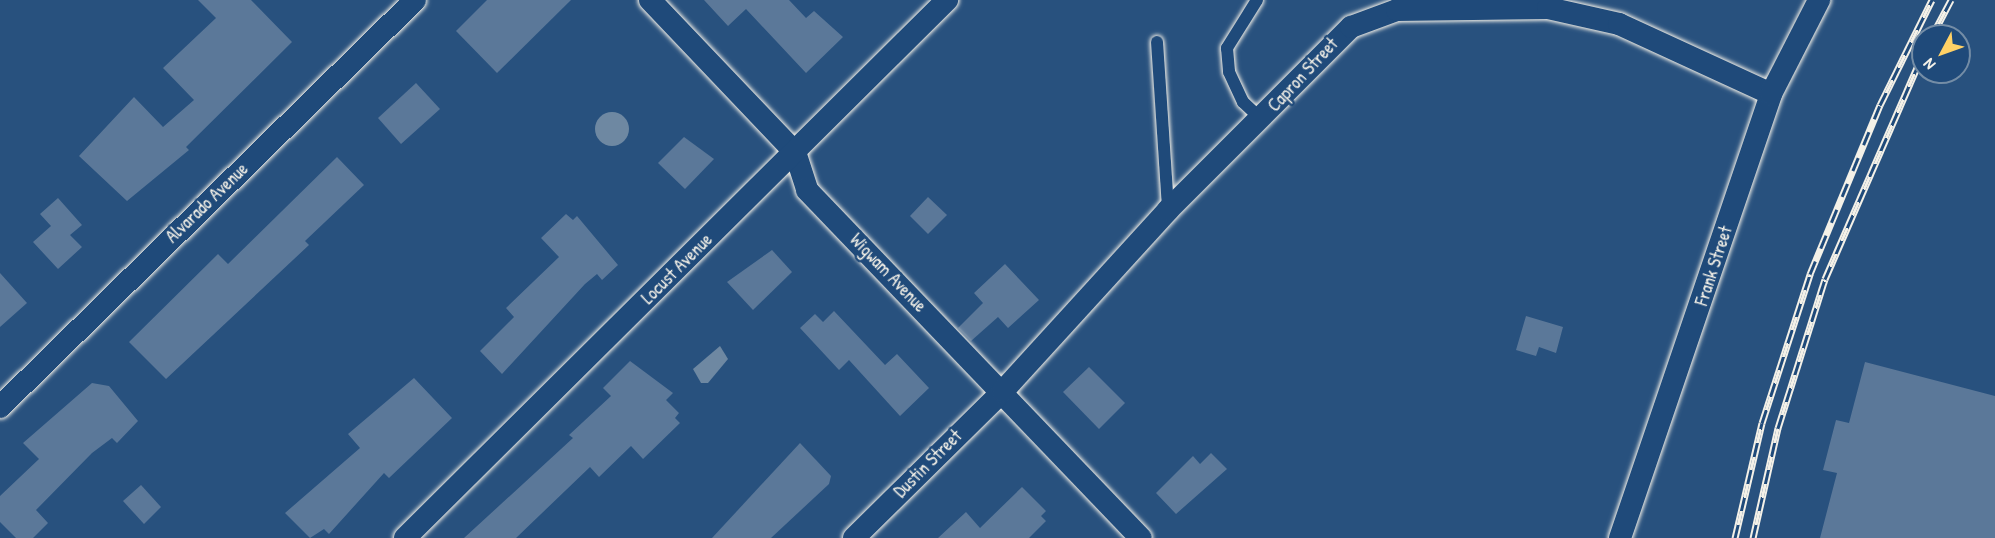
<!DOCTYPE html>
<html>
<head>
<meta charset="utf-8">
<style>
  body { margin:0 }
  #map { position:relative; width:1995px; height:538px; overflow:hidden; background:#28517e; font-family:"Patrick Hand",sans-serif }
  div>[style] { position:absolute }
  [style*='--x'] { left:calc(var(--x)*1px); top:calc(var(--y)*1px); width:calc(var(--w)*1px); rotate:calc(var(--a)*1deg) }
  .water>* { inset:0; background:#6e88a2 }
  .round { border-radius:50% }
  .building>* { inset:0; background:#5b7899 }
  .roads { filter:drop-shadow(0 0 2px #f4f1e8) drop-shadow(0 0 2px #f4f1e8) }
  .lane>* { height:12px; margin:-6px; padding:0 6px; transform-origin:6px; border-radius:6px; background:#1f4a7a }
  .street>* { height:22px; margin:-11px; padding:0 11px; transform-origin:11px; border-radius:11px; background:#1f4a7a }
  .rail>* { height:7px; margin-top:-3.5px; transform-origin:0; background:repeating-linear-gradient(90deg,#1f4a7a 0 14px,#f4f1e8 0 28px); box-sizing:border-box; border-block:2px solid #f4f1e8 }
  span { translate:-50% -50%; white-space:nowrap; text-align:center; line-height:1.15; -webkit-text-stroke:5px #1f4a7a; paint-order:stroke }
  .street-label { font-size:18px; color:#f4f1e8 }
  .north { position:absolute; left:1911px; top:24px; width:60px; height:60px; box-sizing:border-box; background:#1f4a7a; border:2px solid #748da6; border-radius:50%; rotate:229deg; font-size:16px; font-weight:700; line-height:24px; text-align:center; color:#f4f1e8 }
  .north::after { content:''; display:block; margin:auto; width:21px; height:27px; background:#ffd166; clip-path:polygon(50% 0,100% 100%,50% 72%,0 100%) }
</style>
</head>
<body>
<div id="map">
  <div class="water">
    <div class="round" style="left:595px;top:112px;width:34px;height:34px"></div>
    <div style="clip-path:polygon(720px 346px,728px 359px,708px 383px,701px 383px,693px 369px)"></div>
  </div>
  <div class="building">
    <div style="clip-path:polygon(198px 0,251px 0,292px 42px,186px 147px,189px 150px,127px 201px,79px 156px,134px 97px,163px 127px,194px 100px,163px 68px,216px 18px)"></div>
    <div style="clip-path:polygon(487px 0,571px 0,497px 73px,456px 31px)"></div>
    <div style="clip-path:polygon(704px 0,789px 0,806px 18px,814px 11px,843px 37px,806px 73px,746px 9px,728px 26px)"></div>
    <div style="clip-path:polygon(416px 83px,440px 109px,401px 144px,378px 118px)"></div>
    <div style="clip-path:polygon(684px 137px,714px 159px,685px 189px,658px 163px)"></div>
    <div style="clip-path:polygon(337px 157px,364px 185px,305px 241px,309px 245px,166px 379px,129px 342px,218px 254px,228px 264px)"></div>
    <div style="clip-path:polygon(928px 197px,947px 215px,928px 234px,910px 216px)"></div>
    <div style="clip-path:polygon(58px 198px,82px 225px,70px 235px,82px 247px,58px 269px,33px 242px,51px 226px,40px 214px)"></div>
    <div style="clip-path:polygon(566px 214px,573px 220px,577px 216px,618px 265px,602px 280px,597px 274px,585px 284px,502px 374px,480px 351px,514px 317px,506px 308px,559px 257px,541px 238px)"></div>
    <div style="clip-path:polygon(772px 250px,792px 272px,753px 310px,727px 282px)"></div>
    <div style="clip-path:polygon(1005px 264px,1039px 300px,1008px 328px,998px 317px,971px 341px,958px 328px,983px 303px,974px 293px)"></div>
    <div style="clip-path:polygon(0 273px,27px 303px,0 327px)"></div>
    <div style="clip-path:polygon(834px 311px,885px 365px,897px 354px,929px 388px,900px 416px,849px 360px,839px 370px,800px 328px,815px 314px,823px 322px)"></div>
    <div style="clip-path:polygon(1526px 316px,1563px 327px,1556px 353px,1539px 347px,1536px 356px,1516px 350px)"></div>
    <div style="clip-path:polygon(630px 361px,673px 393px,666px 400px,679px 413px,675px 418px,680px 423px,643px 459px,631px 446px,599px 477px,590px 467px,516px 538px,464px 538px,573px 438px,569px 435px,611px 396px,603px 388px)"></div>
    <div style="clip-path:polygon(1865px 362px,1995px 396px,1995px 538px,1820px 538px,1837px 473px,1823px 470px,1836px 420px,1849px 423px)"></div>
    <div style="clip-path:polygon(1089px 367px,1125px 403px,1099px 429px,1063px 392px)"></div>
    <div style="clip-path:polygon(414px 378px,452px 418px,389px 478px,384px 473px,329px 534px,324px 529px,310px 538px,285px 513px,360px 448px,348px 434px)"></div>
    <div style="clip-path:polygon(92px 383px,109px 386px,138px 421px,117px 443px,112px 438px,92px 453px,36px 510px,48px 523px,33px 538px,16px 538px,0 522px,0 496px,39px 459px,23px 443px)"></div>
    <div style="clip-path:polygon(800px 443px,831px 476px,829px 484px,771px 538px,712px 538px)"></div>
    <div style="clip-path:polygon(1211px 453px,1227px 469px,1176px 514px,1156px 493px,1193px 456px,1200px 464px)"></div>
    <div style="clip-path:polygon(141px 485px,161px 507px,144px 524px,123px 501px)"></div>
    <div style="clip-path:polygon(1022px 487px,1046px 511px,1041px 516px,1046px 521px,1029px 538px,938px 538px,966px 512px,980px 528px)"></div>
  </div>
  <div class="roads">
    <div class="lane">
      <div style="--x:1257;--y:0;--w:57;--a:122"></div>
      <div style="--x:1227;--y:48;--w:24;--a:85"></div>
      <div style="--x:1229;--y:72;--w:33;--a:65"></div>
      <div style="--x:1243;--y:102;--w:25;--a:43"></div>
      <div style="--x:1157;--y:42;--w:167;--a:86.2"></div>
    </div>
    <div class="street">
      <div style="--x:650;--y:0;--w:210;--a:46.4"></div>
      <div style="--x:795;--y:152;--w:40;--a:72"></div>
      <div style="--x:807;--y:190;--w:482;--a:46.2"></div>
      <div style="--x:0;--y:407;--w:581;--a:-44.44"></div>
      <div style="--x:405;--y:538;--w:764;--a:-44.79"></div>
      <div style="--x:854;--y:538;--w:209;--a:-44.6"></div>
      <div style="--x:1003;--y:391;--w:245;--a:-47.6"></div>
      <div style="--x:1168;--y:210;--w:259;--a:-45"></div>
      <div style="--x:1351;--y:27;--w:49;--a:-20.3"></div>
      <div style="--x:1397;--y:10;--w:151;--a:-0.8"></div>
      <div style="--x:1548;--y:8;--w:73;--a:12.7"></div>
      <div style="--x:1619;--y:24;--w:167;--a:24.7"></div>
      <div style="--x:1620;--y:538;--w:469;--a:-71.2"></div>
      <div style="--x:1771;--y:94;--w:106;--a:-62.9"></div>
    </div>
  </div>
  <div class="rail">
    <div style="--x:1932;--y:36;--w:41;--a:-62.2"></div>
    <div style="--x:1735;--y:538;--w:118;--a:-76.8"></div>
    <div style="--x:1762;--y:423;--w:157;--a:-72.1"></div>
    <div style="--x:1810;--y:274;--w:183;--a:-67.5"></div>
    <div style="--x:1880;--y:105;--w:117;--a:-63.7"></div>
    <div style="--x:1753;--y:538;--w:113;--a:-77.2"></div>
    <div style="--x:1778;--y:428;--w:156;--a:-72.5"></div>
    <div style="--x:1825;--y:279;--w:245;--a:-66.5"></div>
  </div>
  <div class="street-label">
    <span style="left:1303px;top:75px;rotate:-47deg">Capron Street</span>
    <span style="left:207px;top:203px;rotate:-44deg">Alvarado Avenue</span>
    <span style="left:1714px;top:266px;rotate:-72deg">Frank Street</span>
    <span style="left:677px;top:269px;rotate:-45deg">Locust Avenue</span>
    <span style="left:888px;top:273px;rotate:46deg">Wigwam Avenue</span>
    <span style="left:928px;top:464px;rotate:-45deg">Dustin Street</span>
  </div>
  <div class="north">N</div>
</div>
</body>
</html>
